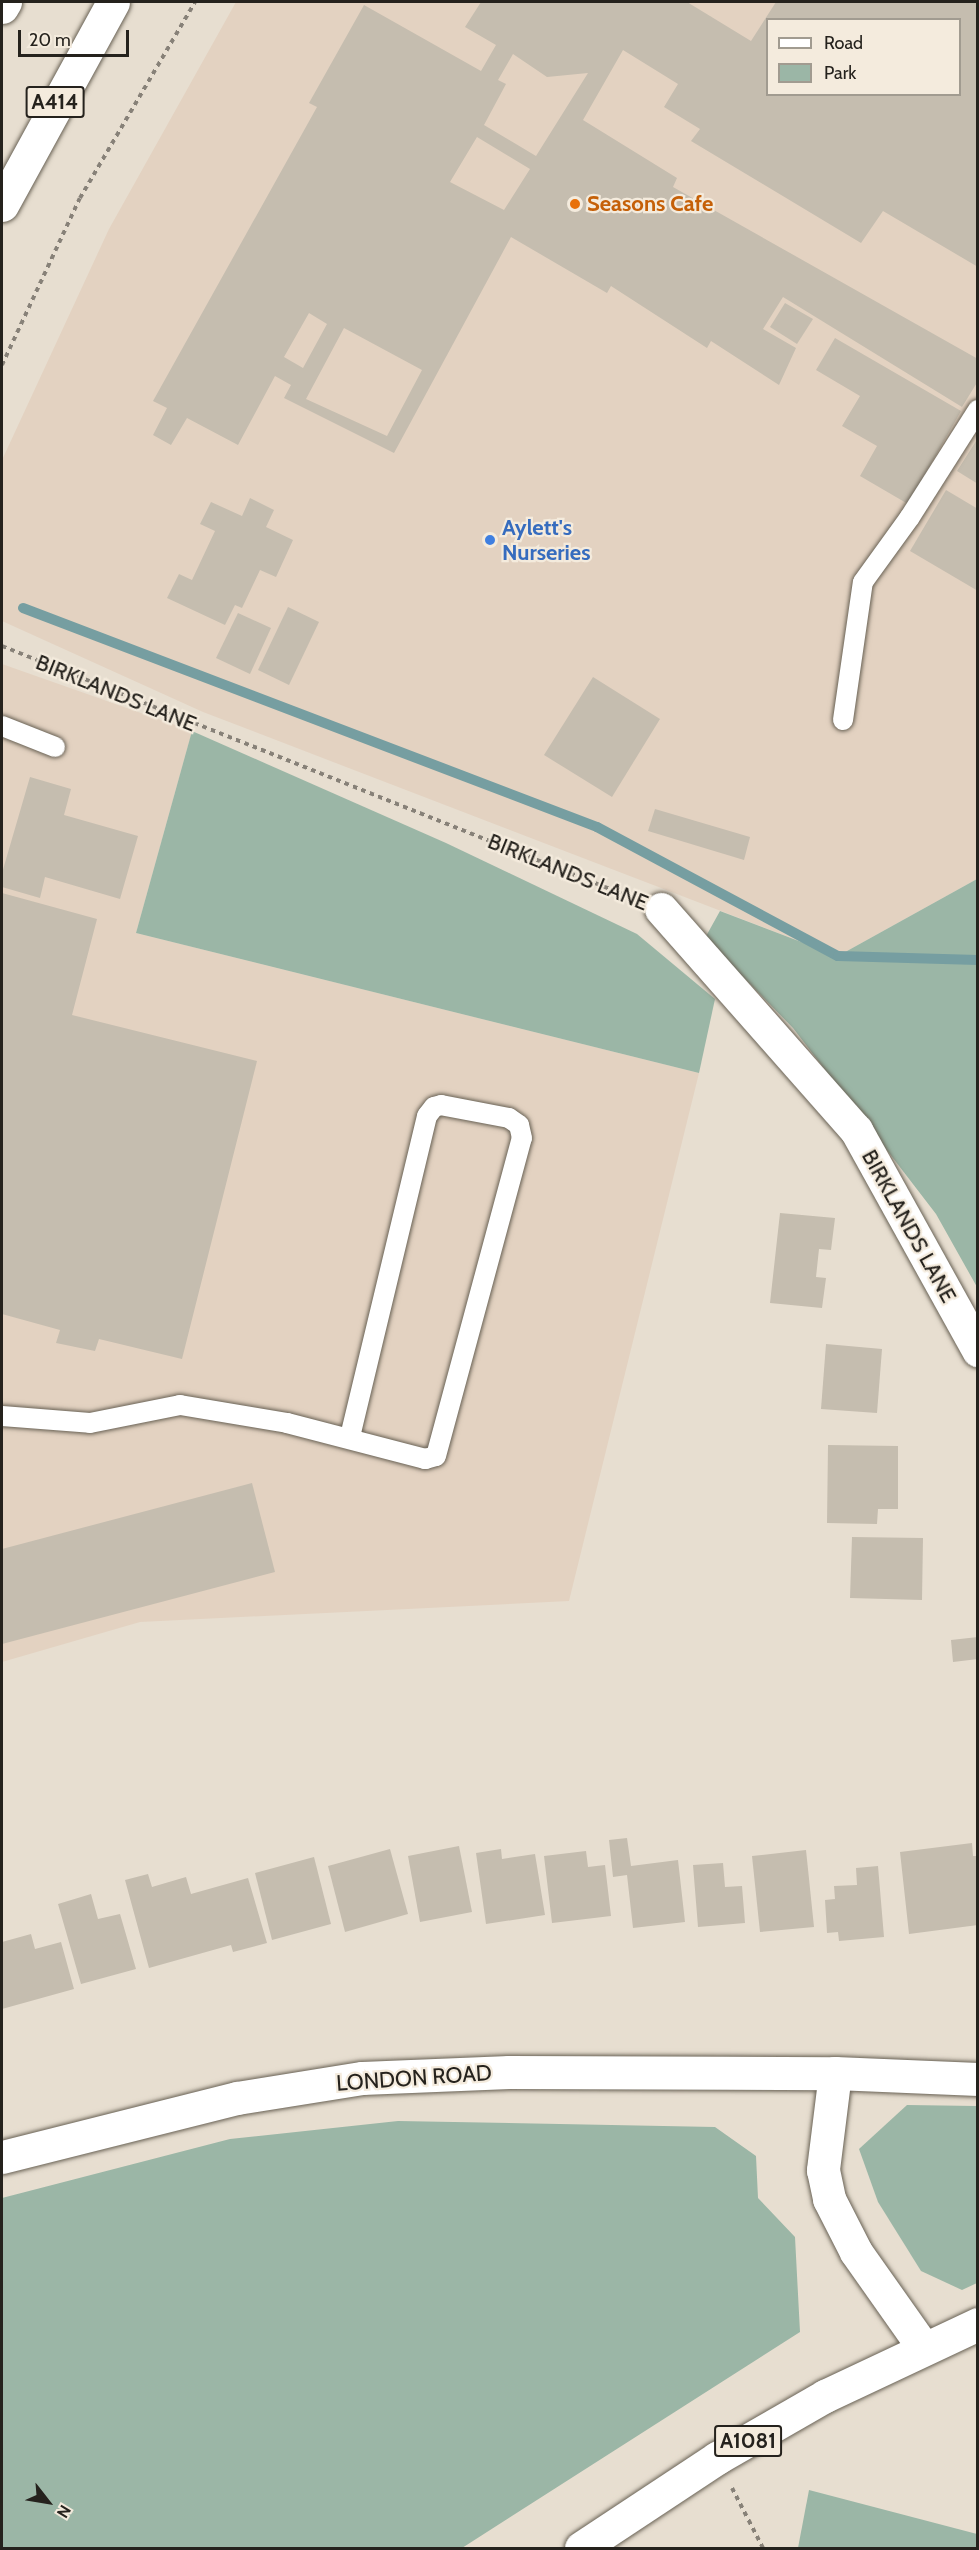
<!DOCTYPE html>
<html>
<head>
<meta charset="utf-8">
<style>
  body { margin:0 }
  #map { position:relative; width:979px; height:2550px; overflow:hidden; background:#e7ded0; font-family:Cabin,sans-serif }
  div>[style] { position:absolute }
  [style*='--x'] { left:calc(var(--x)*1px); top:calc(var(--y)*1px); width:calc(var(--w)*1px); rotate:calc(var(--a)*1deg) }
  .commercial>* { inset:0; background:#e3d2c1 }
  .green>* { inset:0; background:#9bb6a6 }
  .stream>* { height:10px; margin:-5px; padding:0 5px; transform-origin:5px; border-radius:5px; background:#769ea1 }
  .building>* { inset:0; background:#c5bdaf }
  .path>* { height:4px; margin-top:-2px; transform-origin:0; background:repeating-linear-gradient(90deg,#878178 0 4.5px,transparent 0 9px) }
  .roads { filter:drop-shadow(0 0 2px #686154) drop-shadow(0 0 2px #686154) }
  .service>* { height:20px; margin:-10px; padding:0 10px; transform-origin:10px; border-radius:10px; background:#fff }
  .minor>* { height:33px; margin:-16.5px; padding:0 16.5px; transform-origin:16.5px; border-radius:16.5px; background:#fff }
  .primary>* { height:33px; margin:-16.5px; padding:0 16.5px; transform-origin:16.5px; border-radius:16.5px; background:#fff }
  .trunk>* { height:33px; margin:-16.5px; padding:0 16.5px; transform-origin:16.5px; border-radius:16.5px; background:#fff }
  .dots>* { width:16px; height:16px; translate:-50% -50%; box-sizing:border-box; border:3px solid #f4ebdd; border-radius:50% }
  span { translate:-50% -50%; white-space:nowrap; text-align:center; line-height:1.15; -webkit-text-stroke:4.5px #f4ebdd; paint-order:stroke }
  .shield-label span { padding:2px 4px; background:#f4ebdd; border:2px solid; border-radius:4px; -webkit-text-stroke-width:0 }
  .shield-label { font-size:21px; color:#25221d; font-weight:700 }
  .food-label { font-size:22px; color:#c56008; font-weight:700 }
  .left { translate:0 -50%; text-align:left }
  .shop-label { font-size:22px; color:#366cbe; font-weight:700 }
  .street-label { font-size:22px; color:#25221d }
  .frame { position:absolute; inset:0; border:3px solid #25221d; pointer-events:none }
  .legend { position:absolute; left:766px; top:18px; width:195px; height:78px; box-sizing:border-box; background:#f4ebdd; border:2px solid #a19b90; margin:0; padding:8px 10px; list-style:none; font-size:18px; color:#25221d }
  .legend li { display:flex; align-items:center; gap:12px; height:30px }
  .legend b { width:30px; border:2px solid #a19b90 }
  .north { position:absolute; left:18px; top:2472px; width:60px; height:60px; -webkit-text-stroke:4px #f4ebdd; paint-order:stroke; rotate:121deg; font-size:16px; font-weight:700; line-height:24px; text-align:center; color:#25221d }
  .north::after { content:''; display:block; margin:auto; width:21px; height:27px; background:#25221d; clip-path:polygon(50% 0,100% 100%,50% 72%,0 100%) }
  .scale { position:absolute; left:18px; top:30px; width:111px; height:27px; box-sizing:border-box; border:3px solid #25221d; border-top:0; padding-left:8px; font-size:18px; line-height:21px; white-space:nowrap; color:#25221d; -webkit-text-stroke:4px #f4ebdd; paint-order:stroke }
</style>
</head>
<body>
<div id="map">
  <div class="commercial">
    <div style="clip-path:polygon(evenodd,236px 2px,977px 2px,977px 879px,838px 956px,203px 712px,2px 621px,2px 460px,109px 229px,236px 2px,768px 20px,960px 20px,960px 94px,768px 94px,768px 20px)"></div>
    <div style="clip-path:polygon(2px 664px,192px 731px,136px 933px,699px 1073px,569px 1601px,140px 1622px,2px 1662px)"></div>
  </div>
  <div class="green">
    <div style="clip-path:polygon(192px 731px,446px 843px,637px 934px,715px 999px,699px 1073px,136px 933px)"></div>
    <div style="clip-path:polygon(977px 879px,977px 1287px,936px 1214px,793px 1028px,705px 938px,720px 911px,838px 956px)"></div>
    <div style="clip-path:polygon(907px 2105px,977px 2106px,977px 2283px,962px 2290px,921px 2271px,878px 2202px,859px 2149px)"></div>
    <div style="clip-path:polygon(398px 2121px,715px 2127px,756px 2156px,758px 2198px,795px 2237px,800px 2332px,462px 2548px,2px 2548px,2px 2198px,230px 2139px)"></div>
    <div style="clip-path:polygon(809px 2490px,977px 2534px,977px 2548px,798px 2548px)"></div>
  </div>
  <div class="stream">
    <div style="--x:23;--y:608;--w:614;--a:20.88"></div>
    <div style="--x:597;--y:827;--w:273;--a:28.2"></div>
    <div style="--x:838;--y:956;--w:140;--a:1.6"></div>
  </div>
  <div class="building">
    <div style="clip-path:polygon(evenodd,481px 2px,687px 2px,751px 41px,776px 2px,978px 2px,978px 267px,883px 211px,861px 243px,691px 141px,700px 129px,664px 107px,678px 84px,623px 50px,583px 120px,677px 178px,673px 187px,978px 359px,978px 381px,962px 407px,783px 297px,763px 329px,796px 348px,779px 385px,711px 341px,707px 348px,611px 286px,607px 293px,511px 237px,394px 453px,284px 398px,291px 385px,275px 376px,238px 445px,187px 418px,171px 445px,153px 435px,167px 408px,153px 401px,317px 107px,309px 103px,364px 5px,481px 71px,496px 45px,465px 27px,481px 2px,768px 20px,960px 20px,960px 94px,768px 94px,768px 20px,481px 2px,513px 54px,547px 77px,588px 73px,536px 156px,484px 125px,506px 84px,498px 80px,513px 54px,481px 2px,477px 137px,530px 169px,504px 210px,450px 182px,477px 137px,481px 2px,309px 313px,327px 324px,303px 368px,284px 357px,309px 313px,481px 2px,344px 328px,422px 370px,387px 436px,306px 399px,344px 328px)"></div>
    <div style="clip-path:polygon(785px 303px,813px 319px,797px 344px,770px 327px)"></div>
    <div style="clip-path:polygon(835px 338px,961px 411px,908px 504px,860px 476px,877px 446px,842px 426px,860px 396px,816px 370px)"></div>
    <div style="clip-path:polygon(978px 438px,978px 484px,957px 471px)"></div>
    <div style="clip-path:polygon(946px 490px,978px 509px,978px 591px,910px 551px)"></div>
    <div style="clip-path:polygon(250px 498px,274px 510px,266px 527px,293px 540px,276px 577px,260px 570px,242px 608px,235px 605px,225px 625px,167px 598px,179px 574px,192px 580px,215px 531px,200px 524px,211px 502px,242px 516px)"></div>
    <div style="clip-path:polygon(288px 607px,319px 622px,289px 685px,258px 670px)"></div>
    <div style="clip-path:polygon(238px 613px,271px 628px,250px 674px,216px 658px)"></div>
    <div style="clip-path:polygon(593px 677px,660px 719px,612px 797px,544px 755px)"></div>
    <div style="clip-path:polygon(30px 777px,71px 789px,64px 815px,138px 836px,120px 899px,45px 877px,40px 898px,2px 887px,2px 873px)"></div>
    <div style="clip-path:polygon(655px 809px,750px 837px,744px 860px,648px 831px)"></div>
    <div style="clip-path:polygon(2px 893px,97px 919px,72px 1015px,257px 1061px,182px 1359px,99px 1339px,95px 1351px,56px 1343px,60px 1330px,2px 1314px)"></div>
    <div style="clip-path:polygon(780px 1213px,835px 1218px,831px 1250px,819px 1249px,816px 1277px,826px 1278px,822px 1308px,770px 1303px)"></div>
    <div style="clip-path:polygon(826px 1344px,882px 1349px,877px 1413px,821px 1409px)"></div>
    <div style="clip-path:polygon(828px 1445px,898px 1446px,898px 1509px,878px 1509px,877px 1524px,827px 1523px)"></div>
    <div style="clip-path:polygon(252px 1483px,275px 1572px,2px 1644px,2px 1549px)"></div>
    <div style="clip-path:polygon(852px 1537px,923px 1538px,922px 1600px,850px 1598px)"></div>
    <div style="clip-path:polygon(978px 1637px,978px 1659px,953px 1662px,951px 1640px)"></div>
    <div style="clip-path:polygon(627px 1838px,631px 1866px,678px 1860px,685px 1922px,633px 1928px,627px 1875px,613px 1877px,609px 1840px)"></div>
    <div style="clip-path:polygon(972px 1843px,973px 1856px,978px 1856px,978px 1925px,909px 1934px,900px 1852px)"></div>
    <div style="clip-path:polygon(459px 1846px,472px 1912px,420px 1922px,408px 1856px)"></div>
    <div style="clip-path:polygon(390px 1849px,408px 1914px,345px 1932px,328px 1866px)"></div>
    <div style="clip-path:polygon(501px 1849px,502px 1859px,535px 1854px,545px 1915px,486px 1924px,476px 1853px)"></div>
    <div style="clip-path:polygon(806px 1850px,814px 1927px,760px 1932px,752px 1856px)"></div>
    <div style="clip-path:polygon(586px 1851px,588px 1867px,605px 1865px,611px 1916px,552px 1923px,544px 1856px)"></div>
    <div style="clip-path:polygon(314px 1857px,331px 1924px,272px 1940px,255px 1873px)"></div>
    <div style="clip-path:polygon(723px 1863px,725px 1887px,742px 1886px,745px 1923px,698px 1927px,693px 1865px)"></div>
    <div style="clip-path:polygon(878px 1866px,884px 1937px,839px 1941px,838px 1932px,827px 1933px,825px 1900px,835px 1899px,834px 1886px,857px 1885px,856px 1868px)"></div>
    <div style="clip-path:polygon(148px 1874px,152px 1887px,186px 1877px,191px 1894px,248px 1878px,267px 1943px,233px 1952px,231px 1945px,149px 1968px,125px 1880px)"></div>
    <div style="clip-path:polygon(91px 1894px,98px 1919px,120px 1914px,136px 1969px,81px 1984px,58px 1904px)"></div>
    <div style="clip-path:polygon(31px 1934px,35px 1949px,61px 1942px,74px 1989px,2px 2009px,2px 1942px)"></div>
  </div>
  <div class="path">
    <div style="--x:2;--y:365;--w:184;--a:-65"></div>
    <div style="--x:80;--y:198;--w:227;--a:-59.6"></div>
    <div style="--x:2;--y:646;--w:676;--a:21.79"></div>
    <div style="--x:732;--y:2488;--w:68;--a:62.7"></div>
  </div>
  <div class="roads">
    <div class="service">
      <div style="--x:843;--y:720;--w:139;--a:-81.8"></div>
      <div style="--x:863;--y:582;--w:80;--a:-54.1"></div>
      <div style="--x:910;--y:517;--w:127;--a:-57.6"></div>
      <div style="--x:2;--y:726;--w:57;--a:21.6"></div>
      <div style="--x:2;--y:1416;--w:88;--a:4.5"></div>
      <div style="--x:90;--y:1423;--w:92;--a:-11.3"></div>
      <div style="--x:180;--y:1405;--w:109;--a:9.5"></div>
      <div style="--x:287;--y:1423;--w:143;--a:14.6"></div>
      <div style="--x:425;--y:1459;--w:11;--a:-15"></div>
      <div style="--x:436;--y:1456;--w:329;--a:-74.9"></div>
      <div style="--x:522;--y:1138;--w:13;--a:-103"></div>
      <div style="--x:519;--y:1125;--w:12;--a:-145"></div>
      <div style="--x:509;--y:1118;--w:69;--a:-169.2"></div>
      <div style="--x:441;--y:1105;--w:7;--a:164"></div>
      <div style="--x:434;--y:1107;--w:11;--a:128"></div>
      <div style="--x:427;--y:1116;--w:330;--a:103.5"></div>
    </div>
    <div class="minor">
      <div style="--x:661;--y:909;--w:295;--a:48.6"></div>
      <div style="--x:856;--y:1130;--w:252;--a:61"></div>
      <div style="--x:835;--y:2073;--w:98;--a:97.1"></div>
      <div style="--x:823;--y:2170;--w:30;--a:78"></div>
      <div style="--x:829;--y:2199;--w:59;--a:63"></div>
      <div style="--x:856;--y:2252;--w:116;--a:54.8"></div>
      <div style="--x:2;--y:2157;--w:242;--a:-14.1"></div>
      <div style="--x:237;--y:2098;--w:127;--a:-9.1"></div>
      <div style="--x:362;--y:2078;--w:147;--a:-2.3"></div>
      <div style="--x:509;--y:2072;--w:326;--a:0.2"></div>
      <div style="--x:835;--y:2073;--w:143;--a:2.4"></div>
    </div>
    <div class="primary">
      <div style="--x:581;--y:2548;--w:163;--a:-33.5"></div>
      <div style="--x:717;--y:2458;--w:125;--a:-29.9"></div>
      <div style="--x:825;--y:2396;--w:169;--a:-25.2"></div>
    </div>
    <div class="trunk">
      <div style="--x:2;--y:7;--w:6;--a:-59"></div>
      <div style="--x:2;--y:205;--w:231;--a:-61.3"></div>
    </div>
  </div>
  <div class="dots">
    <div style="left:575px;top:204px;background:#e8710a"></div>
    <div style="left:490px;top:540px;background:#3f7fe0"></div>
  </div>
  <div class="shield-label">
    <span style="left:55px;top:102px">A414</span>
    <span style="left:748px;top:2441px">A1081</span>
  </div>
  <div class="food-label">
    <span class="left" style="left:587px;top:204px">Seasons Cafe</span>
  </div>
  <div class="shop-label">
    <span class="left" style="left:502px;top:540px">Aylett's<br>Nurseries</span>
  </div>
  <div class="street-label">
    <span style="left:116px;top:693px;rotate:22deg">BIRKLANDS LANE</span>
    <span style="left:568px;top:872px;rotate:22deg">BIRKLANDS LANE</span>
    <span style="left:909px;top:1226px;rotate:61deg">BIRKLANDS LANE</span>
    <span style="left:414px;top:2078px;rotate:-4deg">LONDON ROAD</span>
  </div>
  <div class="frame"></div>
  <ul class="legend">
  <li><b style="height:8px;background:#fff"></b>Road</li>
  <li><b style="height:16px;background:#9bb6a6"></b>Park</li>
  </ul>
  <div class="north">N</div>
  <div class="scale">20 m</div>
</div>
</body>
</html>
